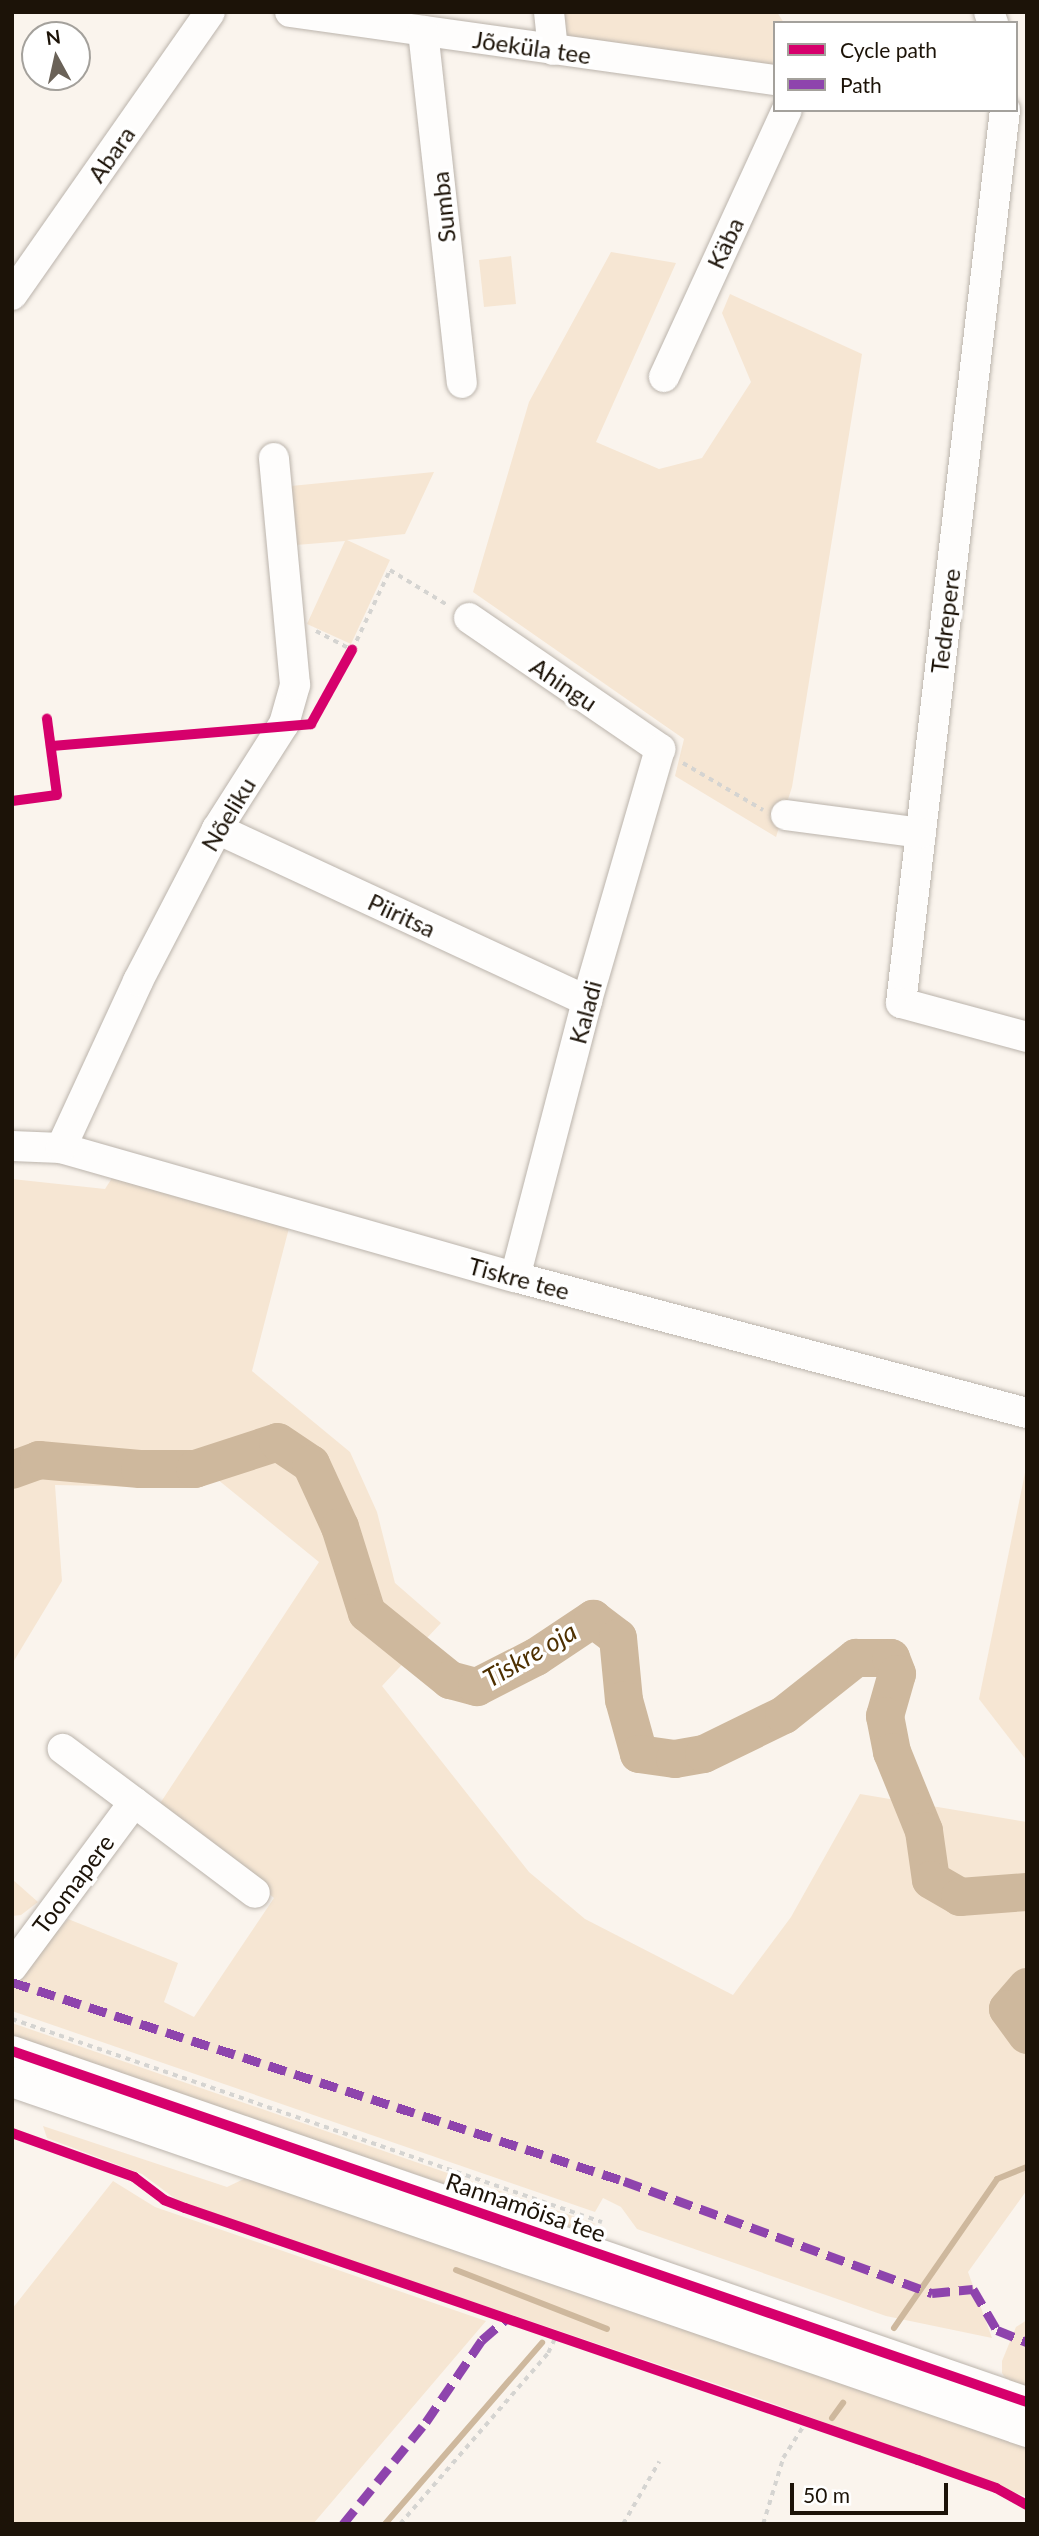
<!DOCTYPE html>
<html>
<head>
<meta charset="utf-8">
<style>
  body { margin:0 }
  #map { position:relative; width:1039px; height:2536px; overflow:hidden; background:#faf4ed; font-family:Lato,sans-serif }
  div>[style] { position:absolute }
  [style*='--x'] { left:calc(var(--x)*1px); top:calc(var(--y)*1px); width:calc(var(--w)*1px); rotate:calc(var(--a)*1deg) }
  .green>* { inset:0; background:#f6e6d3 }
  .stream>* { height:6px; margin:-3px; padding:0 3px; transform-origin:3px; border-radius:3px; background:#ceb89d }
  .river>* { height:38px; margin:-19px; padding:0 19px; transform-origin:19px; border-radius:19px; background:#ceb89d }
  .path>* { height:3.5px; margin-top:-1.75px; transform-origin:0; background:repeating-linear-gradient(90deg,#d5d4d1 0 5px,transparent 0 10px) }
  .roads { filter:drop-shadow(0 0 2px #bbb4ac) drop-shadow(0 0 2px #bbb4ac) }
  .minor>* { height:30px; margin:-15px; padding:0 15px; transform-origin:15px; border-radius:15px; background:#fefdfc }
  .quiet>* { height:9px; margin-top:-4.5px; transform-origin:0; background:repeating-linear-gradient(90deg,#8e44ad 0 18px,transparent 0 27px) }
  .cycleway>* { height:10px; margin:-5px; padding:0 5px; transform-origin:5px; border-radius:5px; background:#d6006c }
  span { translate:-50% -50%; white-space:nowrap; text-align:center; line-height:1.15; -webkit-text-stroke:7px #fff; paint-order:stroke }
  .street-label { font-size:24px; color:#1c1308 }
  .water-label { font-size:26px; color:#4e3001; font-style:italic }
  .frame { position:absolute; inset:0; border:14px solid #1c1308; pointer-events:none }
  .legend { position:absolute; left:773px; top:21px; width:245px; height:91px; box-sizing:border-box; background:#fff; border:2px solid #a4a19c; margin:0; padding:9px 12px; list-style:none; font-size:21px; color:#1c1308 }
  .legend li { display:flex; align-items:center; gap:14px; height:35px }
  .legend b { width:35px; border:2px solid #a4a19c }
  .north { position:absolute; left:21px; top:21px; width:70px; height:70px; box-sizing:border-box; background:#fff; border:2px solid #a4a19c; border-radius:50%; rotate:352deg; font-size:19px; font-weight:700; line-height:28px; text-align:center; color:#1c1308 }
  .north::after { content:''; display:block; margin:auto; width:24px; height:32px; background:#6a6258; clip-path:polygon(50% 0,100% 100%,50% 72%,0 100%) }
  .scale { position:absolute; left:790px; top:2483px; width:158px; height:32px; box-sizing:border-box; border:4px solid #1c1308; border-top:0; padding-left:9px; font-size:21px; line-height:24px; white-space:nowrap; color:#1c1308; -webkit-text-stroke:5px #fff; paint-order:stroke }
</style>
</head>
<body>
<div id="map">
  <div class="green">
    <div style="clip-path:polygon(555px 12px,777px 12px,784px 23px,775px 23px,775px 68px,563px 39px)"></div>
    <div style="clip-path:polygon(611px 252px,676px 263px,596px 442px,659px 469px,702px 458px,751px 382px,722px 313px,730px 294px,862px 354px,792px 787px,776px 837px,675px 776px,684px 739px,473px 592px,529px 402px)"></div>
    <div style="clip-path:polygon(511px 256px,516px 304px,484px 307px,479px 260px)"></div>
    <div style="clip-path:polygon(434px 472px,405px 534px,347px 540px,390px 560px,351px 644px,307px 624px,345px 541px,296px 545px,291px 486px)"></div>
    <div style="clip-path:polygon(112px 1178px,289px 1228px,252px 1371px,350px 1452px,377px 1512px,395px 1583px,441px 1623px,382px 1686px,529px 1872px,585px 1919px,733px 1995px,791px 1917px,860px 1794px,1027px 1822px,1027px 2190px,968px 2272px,992px 2338px,886px 2316px,637px 2229px,621px 2207px,603px 2198px,595px 2212px,12px 2011px,12px 1988px,19px 1974px,68px 1919px,178px 1963px,164px 2002px,194px 2017px,274px 1898px,159px 1805px,319px 1562px,217px 1479px,193px 1488px,55px 1485px,62px 1581px,12px 1664px,12px 1179px,105px 1189px)"></div>
    <div style="clip-path:polygon(1027px 1463px,1027px 1761px,979px 1699px)"></div>
    <div style="clip-path:polygon(12px 1879px,38px 1902px,21px 1915px,12px 1916px)"></div>
    <div style="clip-path:polygon(12px 2023px,596px 2224px,577px 2229px,12px 2037px)"></div>
    <div style="clip-path:polygon(43px 2126px,227px 2187px,248px 2177px,1027px 2447px,1027px 2497px,755px 2397px,181px 2203px,142px 2174px,47px 2138px)"></div>
    <div style="clip-path:polygon(113px 2181px,155px 2207px,486px 2321px,313px 2524px,12px 2524px,12px 2309px)"></div>
    <div style="clip-path:polygon(1027px 2320px,1027px 2389px,1009px 2383px,1002px 2373px,1002px 2361px,1016px 2327px)"></div>
  </div>
  <div class="stream">
    <div style="--x:456;--y:2270;--w:162;--a:21.3"></div>
    <div style="--x:894;--y:2328;--w:181;--a:-55.3"></div>
    <div style="--x:997;--y:2179;--w:32;--a:-22"></div>
    <div style="--x:832;--y:2418;--w:19;--a:-54"></div>
    <div style="--x:385;--y:2524;--w:240;--a:-49.1"></div>
  </div>
  <div class="river">
    <div style="--x:12;--y:1470;--w:29;--a:-20"></div>
    <div style="--x:39;--y:1460;--w:101;--a:5.1"></div>
    <div style="--x:140;--y:1469;--w:55;--a:0"></div>
    <div style="--x:195;--y:1469;--w:87;--a:-18"></div>
    <div style="--x:278;--y:1442;--w:40;--a:34"></div>
    <div style="--x:311;--y:1464;--w:69;--a:65.3"></div>
    <div style="--x:340;--y:1527;--w:90;--a:72.6"></div>
    <div style="--x:367;--y:1613;--w:107;--a:38.9"></div>
    <div style="--x:450;--y:1680;--w:28;--a:15"></div>
    <div style="--x:477;--y:1687;--w:66;--a:-27"></div>
    <div style="--x:536;--y:1657;--w:69;--a:-33.7"></div>
    <div style="--x:593;--y:1619;--w:31;--a:37"></div>
    <div style="--x:618;--y:1638;--w:62;--a:84.5"></div>
    <div style="--x:624;--y:1700;--w:56;--a:74.5"></div>
    <div style="--x:639;--y:1754;--w:36;--a:8"></div>
    <div style="--x:675;--y:1759;--w:29;--a:-10"></div>
    <div style="--x:704;--y:1754;--w:89;--a:-26"></div>
    <div style="--x:784;--y:1715;--w:92;--a:-38.4"></div>
    <div style="--x:856;--y:1658;--w:35;--a:0"></div>
    <div style="--x:891;--y:1658;--w:17;--a:69"></div>
    <div style="--x:897;--y:1674;--w:44;--a:105.9"></div>
    <div style="--x:885;--y:1716;--w:37;--a:79"></div>
    <div style="--x:892;--y:1752;--w:85;--a:67.9"></div>
    <div style="--x:924;--y:1831;--w:49;--a:81.9"></div>
    <div style="--x:931;--y:1880;--w:34;--a:30"></div>
    <div style="--x:960;--y:1897;--w:67;--a:-4.3"></div>
    <div style="--x:1027;--y:1987;--w:29;--a:131"></div>
    <div style="--x:1008;--y:2009;--w:32;--a:54"></div>
  </div>
  <div class="path">
    <div style="--x:316;--y:631;--w:41;--a:27.8"></div>
    <div style="--x:352;--y:650;--w:89;--a:-64.6"></div>
    <div style="--x:390;--y:570;--w:69;--a:31.4"></div>
    <div style="--x:683;--y:763;--w:93;--a:30.4"></div>
    <div style="--x:12;--y:2019;--w:624;--a:18.99"></div>
    <div style="--x:400;--y:2524;--w:226;--a:-49.1"></div>
    <div style="--x:548;--y:2353;--w:19;--a:-65"></div>
    <div style="--x:623;--y:2524;--w:72;--a:-59.9"></div>
    <div style="--x:763;--y:2524;--w:69;--a:-73.1"></div>
    <div style="--x:783;--y:2458;--w:43;--a:-57.4"></div>
  </div>
  <div class="roads">
    <div class="minor">
      <div style="--x:290;--y:12;--w:490;--a:8"></div>
      <div style="--x:549;--y:12;--w:38;--a:84"></div>
      <div style="--x:989;--y:12;--w:12;--a:70"></div>
      <div style="--x:423;--y:31;--w:354;--a:83.7"></div>
      <div style="--x:1005;--y:110;--w:899;--a:96.64"></div>
      <div style="--x:901;--y:1003;--w:131;--a:15.1"></div>
      <div style="--x:12;--y:295;--w:345;--a:-55"></div>
      <div style="--x:664;--y:377;--w:294;--a:-65.3"></div>
      <div style="--x:469;--y:618;--w:232;--a:34.4"></div>
      <div style="--x:660;--y:749;--w:262;--a:106.2"></div>
      <div style="--x:587;--y:1001;--w:285;--a:104.6"></div>
      <div style="--x:786;--y:815;--w:136;--a:7.6"></div>
      <div style="--x:217;--y:829;--w:408;--a:24.9"></div>
      <div style="--x:12;--y:1146;--w:49;--a:2.3"></div>
      <div style="--x:61;--y:1148;--w:472;--a:15.9"></div>
      <div style="--x:515;--y:1277;--w:530;--a:14.88"></div>
      <div style="--x:61;--y:1148;--w:184;--a:-65.2"></div>
      <div style="--x:138;--y:981;--w:171;--a:-62.5"></div>
      <div style="--x:217;--y:829;--w:125;--a:-57.5"></div>
      <div style="--x:284;--y:724;--w:41;--a:-74.2"></div>
      <div style="--x:295;--y:685;--w:228;--a:-95.3"></div>
      <div style="--x:134;--y:1802;--w:151;--a:36.9"></div>
      <div style="--x:12;--y:1967;--w:205;--a:-53.5"></div>
      <div style="--x:134;--y:1802;--w:89;--a:-143.3"></div>
      <div style="--x:12;--y:2051;--w:1074;--a:19.08"></div>
      <div style="--x:12;--y:2082;--w:1074;--a:19.03"></div>
    </div>
  </div>
  <div class="quiet">
    <div style="--x:12;--y:1982;--w:644;--a:18.01"></div>
    <div style="--x:624;--y:2181;--w:328;--a:20"></div>
    <div style="--x:932;--y:2293;--w:41;--a:-5.6"></div>
    <div style="--x:973;--y:2289;--w:48;--a:59.7"></div>
    <div style="--x:997;--y:2330;--w:32;--a:22"></div>
    <div style="--x:343;--y:2524;--w:132;--a:-50.9"></div>
    <div style="--x:426;--y:2422;--w:99;--a:-55.7"></div>
    <div style="--x:482;--y:2340;--w:32;--a:-41"></div>
  </div>
  <div class="cycleway">
    <div style="--x:51;--y:746;--w:261;--a:-4.8"></div>
    <div style="--x:311;--y:724;--w:85;--a:-61"></div>
    <div style="--x:12;--y:801;--w:45;--a:-7.6"></div>
    <div style="--x:57;--y:795;--w:77;--a:-97.5"></div>
    <div style="--x:12;--y:2051;--w:1074;--a:19.08"></div>
    <div style="--x:12;--y:2133;--w:130;--a:19.8"></div>
    <div style="--x:134;--y:2177;--w:38;--a:37"></div>
    <div style="--x:164;--y:2200;--w:22;--a:21"></div>
    <div style="--x:185;--y:2208;--w:775;--a:18.97"></div>
    <div style="--x:918;--y:2460;--w:83;--a:19.7"></div>
    <div style="--x:996;--y:2488;--w:35;--a:29"></div>
  </div>
  <div class="street-label">
    <span style="left:532px;top:47px;rotate:8deg">Jõeküla tee</span>
    <span style="left:111px;top:154px;rotate:-55deg">Abara</span>
    <span style="left:443px;top:207px;rotate:-96deg">Sumba</span>
    <span style="left:725px;top:243px;rotate:-65deg">Käba</span>
    <span style="left:945px;top:621px;rotate:-83deg">Tedrepere</span>
    <span style="left:564px;top:684px;rotate:34deg">Ahingu</span>
    <span style="left:228px;top:814px;rotate:-59deg">Nõeliku</span>
    <span style="left:402px;top:915px;rotate:25deg">Piiritsa</span>
    <span style="left:585px;top:1012px;rotate:-75deg">Kaladi</span>
    <span style="left:519px;top:1278px;rotate:15deg">Tiskre tee</span>
    <span style="left:73px;top:1884px;rotate:-53deg">Toomapere</span>
    <span style="left:526px;top:2207px;rotate:19deg">Rannamõisa tee</span>
  </div>
  <div class="water-label">
    <span style="left:530px;top:1655px;rotate:-30deg">Tiskre oja</span>
  </div>
  <div class="frame"></div>
  <ul class="legend">
  <li><b style="height:9px;background:#d6006c"></b>Cycle path</li>
  <li><b style="height:9px;background:#8e44ad"></b>Path</li>
  </ul>
  <div class="north">N</div>
  <div class="scale">50 m</div>
</div>
</body>
</html>
